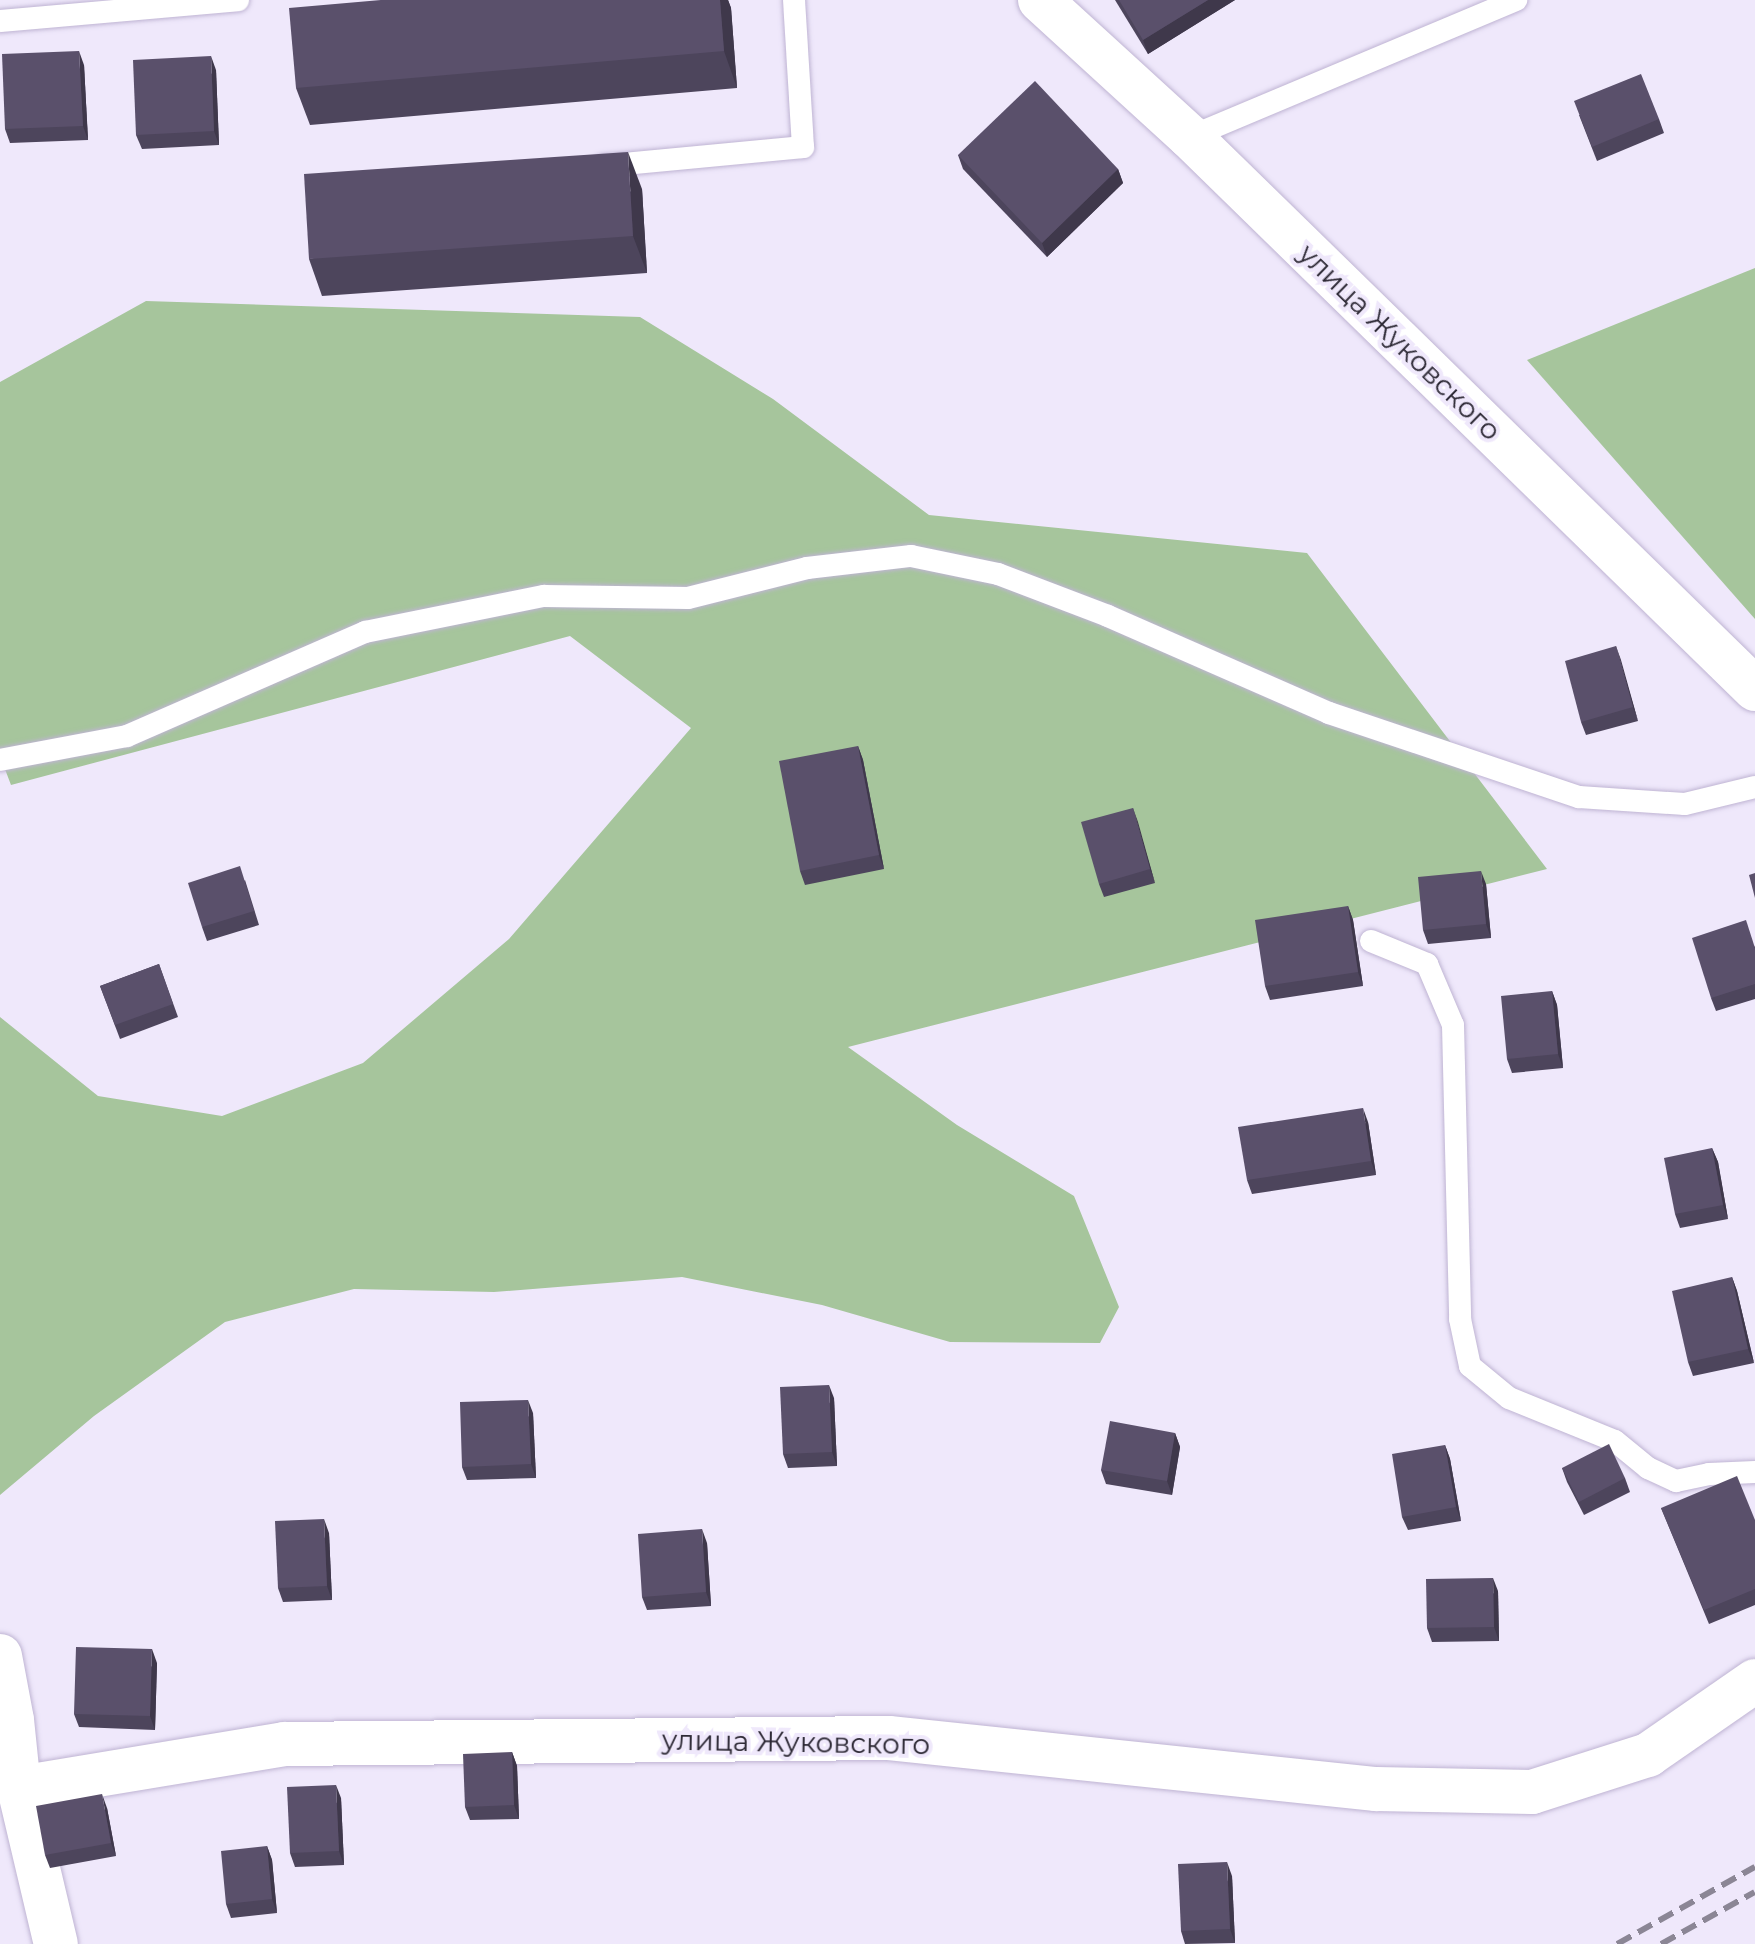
<!DOCTYPE html>
<html>
<head>
<meta charset="utf-8">
<style>
  body { margin:0 }
  #map { position:relative; width:1755px; height:1944px; overflow:hidden; background:#efe8fb; font-family:Montserrat,sans-serif }
  div>[style] { position:absolute }
  [style*='--x'] { left:calc(var(--x)*1px); top:calc(var(--y)*1px); width:calc(var(--w)*1px); rotate:calc(var(--a)*1deg) }
  .green>* { inset:0; background:#a6c59c }
  .roads { filter:drop-shadow(0 0 2px #bfb4d3) drop-shadow(0 0 2px #bfb4d3) }
  .service>* { height:22px; margin:-11px; padding:0 11px; transform-origin:11px; border-radius:11px; background:#fff }
  .minor>* { height:44px; margin:-22px; padding:0 22px; transform-origin:22px; border-radius:22px; background:#fff }
  .rail>* { height:6px; margin-top:-3px; transform-origin:0; background:repeating-linear-gradient(90deg,#8b8695 0 16px,transparent 0 24px) }
  .wall>* { inset:0; background:#4d455c }
  .shaded-wall>* { inset:0; background:#3f384b }
  .building>* { inset:0; background:#5a506b }
  span { translate:-50% -50%; white-space:nowrap; text-align:center; line-height:1.15; -webkit-text-stroke:8px #efe8fb; paint-order:stroke }
  .street-label { font-size:28px; color:#2c2834 }
</style>
</head>
<body>
<div id="map">
  <div class="green">
    <div style="clip-path:polygon(1755px 268px,1755px 619px,1527px 360px)"></div>
    <div style="clip-path:polygon(146px 301px,640px 317px,773px 399px,929px 515px,1307px 553px,1547px 869px,848px 1047px,957px 1125px,1074px 1196px,1119px 1307px,1100px 1343px,950px 1342px,822px 1305px,682px 1277px,494px 1292px,354px 1289px,225px 1322px,94px 1416px,0 1495px,0 1017px,98px 1096px,222px 1116px,363px 1063px,509px 939px,691px 728px,570px 636px,11px 785px,0 756px,0 382px)"></div>
  </div>
  <div class="roads">
    <div class="service">
      <div style="--x:0;--y:21;--w:239;--a:-5"></div>
      <div style="--x:1190;--y:137;--w:354;--a:-22.8"></div>
      <div style="--x:603;--y:166;--w:201;--a:-5.4"></div>
      <div style="--x:803;--y:147;--w:147;--a:-93.5"></div>
      <div style="--x:0;--y:760;--w:129;--a:-10.7"></div>
      <div style="--x:127;--y:736;--w:260;--a:-23.6"></div>
      <div style="--x:365;--y:632;--w:183;--a:-11.4"></div>
      <div style="--x:544;--y:596;--w:144;--a:0.8"></div>
      <div style="--x:688;--y:598;--w:123;--a:-14.1"></div>
      <div style="--x:807;--y:568;--w:105;--a:-6.6"></div>
      <div style="--x:911;--y:556;--w:89;--a:11.7"></div>
      <div style="--x:998;--y:574;--w:118;--a:20.9"></div>
      <div style="--x:1108;--y:616;--w:241;--a:23.7"></div>
      <div style="--x:1329;--y:713;--w:264;--a:18.6"></div>
      <div style="--x:1579;--y:797;--w:106;--a:3.8"></div>
      <div style="--x:1685;--y:804;--w:72;--a:-13.7"></div>
      <div style="--x:1371;--y:941;--w:61;--a:22.3"></div>
      <div style="--x:1427;--y:964;--w:66;--a:66.9"></div>
      <div style="--x:1453;--y:1025;--w:294;--a:88.6"></div>
      <div style="--x:1460;--y:1319;--w:48;--a:78"></div>
      <div style="--x:1470;--y:1366;--w:50;--a:39.4"></div>
      <div style="--x:1509;--y:1398;--w:114;--a:22.1"></div>
      <div style="--x:1615;--y:1441;--w:43;--a:39.3"></div>
      <div style="--x:1648;--y:1468;--w:31;--a:25"></div>
      <div style="--x:1676;--y:1481;--w:34;--a:-12"></div>
      <div style="--x:1709;--y:1474;--w:46;--a:-2.5"></div>
    </div>
    <div class="minor">
      <div style="--x:1040;--y:0;--w:203;--a:42.4"></div>
      <div style="--x:1190;--y:137;--w:790;--a:44.33"></div>
      <div style="--x:0;--y:1656;--w:65;--a:79.4"></div>
      <div style="--x:12;--y:1720;--w:68;--a:84.1"></div>
      <div style="--x:19;--y:1788;--w:160;--a:76.7"></div>
      <div style="--x:19;--y:1788;--w:269;--a:-9.4"></div>
      <div style="--x:284;--y:1744;--w:605;--a:-0.57"></div>
      <div style="--x:889;--y:1738;--w:490;--a:6"></div>
      <div style="--x:1376;--y:1789;--w:156;--a:1.1"></div>
      <div style="--x:1532;--y:1792;--w:122;--a:-17.7"></div>
      <div style="--x:1648;--y:1755;--w:130;--a:-34.7"></div>
    </div>
  </div>
  <div class="rail">
    <div style="--x:1617;--y:1944;--w:158;--a:-29.2"></div>
    <div style="--x:1661;--y:1944;--w:107;--a:-29"></div>
  </div>
  <div class="wall">
    <div style="clip-path:polygon(381px 0,728px 0,731px 8px,737px 88px,310px 125px,296px 88px)"></div>
    <div style="clip-path:polygon(1115px 0,1235px 0,1148px 54px)"></div>
    <div style="clip-path:polygon(84px 65px,88px 140px,10px 143px,5px 129px)"></div>
    <div style="clip-path:polygon(216px 70px,219px 145px,142px 149px,136px 135px)"></div>
    <div style="clip-path:polygon(1579px 115px,1659px 119px,1664px 133px,1597px 161px)"></div>
    <div style="clip-path:polygon(958px 155px,1118px 169px,1123px 183px,1047px 257px,963px 169px)"></div>
    <div style="clip-path:polygon(642px 189px,647px 273px,322px 296px,309px 259px)"></div>
    <div style="clip-path:polygon(1616px 646px,1638px 721px,1586px 735px,1581px 722px)"></div>
    <div style="clip-path:polygon(858px 746px,863px 760px,884px 869px,805px 885px,800px 871px)"></div>
    <div style="clip-path:polygon(1133px 808px,1155px 883px,1104px 897px,1099px 884px)"></div>
    <div style="clip-path:polygon(245px 880px,259px 925px,207px 941px,202px 927px)"></div>
    <div style="clip-path:polygon(1486px 884px,1491px 938px,1428px 944px,1423px 930px)"></div>
    <div style="clip-path:polygon(1348px 906px,1353px 920px,1363px 986px,1270px 1000px,1265px 986px)"></div>
    <div style="clip-path:polygon(1755px 946px,1755px 999px,1716px 1011px,1711px 998px)"></div>
    <div style="clip-path:polygon(159px 964px,178px 1017px,120px 1039px,100px 986px)"></div>
    <div style="clip-path:polygon(1552px 991px,1557px 1005px,1563px 1068px,1512px 1073px,1507px 1059px)"></div>
    <div style="clip-path:polygon(1368px 1122px,1376px 1175px,1252px 1194px,1247px 1180px)"></div>
    <div style="clip-path:polygon(1712px 1148px,1718px 1162px,1728px 1219px,1680px 1228px,1675px 1214px)"></div>
    <div style="clip-path:polygon(1732px 1277px,1737px 1291px,1754px 1363px,1693px 1376px,1688px 1362px)"></div>
    <div style="clip-path:polygon(834px 1398px,837px 1466px,788px 1468px,783px 1454px)"></div>
    <div style="clip-path:polygon(533px 1413px,536px 1478px,467px 1480px,462px 1467px)"></div>
    <div style="clip-path:polygon(1175px 1433px,1180px 1447px,1172px 1495px,1106px 1484px,1101px 1470px)"></div>
    <div style="clip-path:polygon(1445px 1445px,1450px 1459px,1461px 1521px,1408px 1530px,1402px 1517px)"></div>
    <div style="clip-path:polygon(1562px 1468px,1625px 1478px,1630px 1492px,1584px 1515px,1567px 1482px)"></div>
    <div style="clip-path:polygon(1661px 1508px,1755px 1520px,1755px 1605px,1709px 1624px)"></div>
    <div style="clip-path:polygon(329px 1533px,332px 1600px,283px 1602px,278px 1588px)"></div>
    <div style="clip-path:polygon(707px 1543px,711px 1606px,647px 1610px,642px 1597px)"></div>
    <div style="clip-path:polygon(1498px 1591px,1499px 1641px,1432px 1642px,1427px 1628px)"></div>
    <div style="clip-path:polygon(157px 1663px,155px 1730px,79px 1727px,74px 1714px)"></div>
    <div style="clip-path:polygon(512px 1752px,517px 1766px,519px 1819px,470px 1820px,465px 1807px)"></div>
    <div style="clip-path:polygon(341px 1798px,344px 1865px,295px 1867px,290px 1853px)"></div>
    <div style="clip-path:polygon(107px 1808px,116px 1856px,50px 1868px,45px 1855px)"></div>
    <div style="clip-path:polygon(267px 1846px,272px 1860px,277px 1913px,231px 1918px,226px 1904px)"></div>
    <div style="clip-path:polygon(1232px 1876px,1235px 1943px,1185px 1944px,1181px 1931px)"></div>
  </div>
  <div class="shaded-wall">
    <div style="clip-path:polygon(720px 0,728px 0,731px 8px,737px 88px,724px 51px)"></div>
    <div style="clip-path:polygon(1208px 0,1235px 0,1148px 54px,1143px 40px)"></div>
    <div style="clip-path:polygon(79px 51px,84px 65px,88px 140px,83px 126px)"></div>
    <div style="clip-path:polygon(211px 56px,216px 70px,219px 145px,214px 131px)"></div>
    <div style="clip-path:polygon(628px 152px,642px 189px,647px 273px,633px 236px)"></div>
    <div style="clip-path:polygon(1118px 169px,1123px 183px,1047px 257px,1042px 243px)"></div>
    <div style="clip-path:polygon(1616px 646px,1621px 660px,1638px 721px,1633px 707px)"></div>
    <div style="clip-path:polygon(858px 746px,863px 760px,884px 869px,879px 855px)"></div>
    <div style="clip-path:polygon(1133px 808px,1138px 822px,1155px 883px,1150px 869px)"></div>
    <div style="clip-path:polygon(1481px 871px,1486px 884px,1491px 938px,1486px 924px)"></div>
    <div style="clip-path:polygon(1348px 906px,1353px 920px,1363px 986px,1358px 972px)"></div>
    <div style="clip-path:polygon(1552px 991px,1557px 1005px,1563px 1068px,1558px 1054px)"></div>
    <div style="clip-path:polygon(1363px 1108px,1368px 1122px,1376px 1175px,1371px 1161px)"></div>
    <div style="clip-path:polygon(1712px 1148px,1718px 1162px,1728px 1219px,1723px 1205px)"></div>
    <div style="clip-path:polygon(1732px 1277px,1737px 1291px,1754px 1363px,1748px 1349px)"></div>
    <div style="clip-path:polygon(829px 1385px,834px 1398px,837px 1466px,832px 1452px)"></div>
    <div style="clip-path:polygon(528px 1400px,533px 1413px,536px 1478px,531px 1464px)"></div>
    <div style="clip-path:polygon(1175px 1433px,1180px 1447px,1172px 1495px,1167px 1481px)"></div>
    <div style="clip-path:polygon(1445px 1445px,1450px 1459px,1461px 1521px,1456px 1507px)"></div>
    <div style="clip-path:polygon(324px 1519px,329px 1533px,332px 1600px,327px 1586px)"></div>
    <div style="clip-path:polygon(702px 1529px,707px 1543px,711px 1606px,706px 1592px)"></div>
    <div style="clip-path:polygon(1493px 1578px,1498px 1591px,1499px 1641px,1494px 1627px)"></div>
    <div style="clip-path:polygon(152px 1649px,157px 1663px,155px 1730px,150px 1716px)"></div>
    <div style="clip-path:polygon(512px 1752px,517px 1766px,519px 1819px,514px 1805px)"></div>
    <div style="clip-path:polygon(336px 1785px,341px 1798px,344px 1865px,339px 1851px)"></div>
    <div style="clip-path:polygon(102px 1794px,107px 1808px,116px 1856px,111px 1843px)"></div>
    <div style="clip-path:polygon(267px 1846px,272px 1860px,277px 1913px,272px 1899px)"></div>
    <div style="clip-path:polygon(1227px 1862px,1232px 1876px,1235px 1943px,1230px 1929px)"></div>
  </div>
  <div class="building">
    <div style="clip-path:polygon(381px 0,720px 0,724px 51px,296px 88px,289px 8px)"></div>
    <div style="clip-path:polygon(1119px 0,1208px 0,1143px 40px)"></div>
    <div style="clip-path:polygon(79px 51px,83px 126px,5px 129px,2px 54px)"></div>
    <div style="clip-path:polygon(211px 56px,214px 131px,136px 135px,133px 60px)"></div>
    <div style="clip-path:polygon(1641px 74px,1659px 119px,1592px 147px,1574px 101px)"></div>
    <div style="clip-path:polygon(1035px 81px,1118px 169px,1042px 243px,958px 155px)"></div>
    <div style="clip-path:polygon(628px 152px,633px 236px,309px 259px,304px 174px)"></div>
    <div style="clip-path:polygon(1616px 646px,1633px 707px,1581px 722px,1565px 661px)"></div>
    <div style="clip-path:polygon(858px 746px,879px 855px,800px 871px,779px 761px)"></div>
    <div style="clip-path:polygon(1133px 808px,1150px 869px,1099px 884px,1081px 822px)"></div>
    <div style="clip-path:polygon(240px 866px,254px 911px,202px 927px,188px 883px)"></div>
    <div style="clip-path:polygon(1481px 871px,1486px 924px,1423px 930px,1418px 877px)"></div>
    <div style="clip-path:polygon(1755px 873px,1755px 898px,1749px 875px)"></div>
    <div style="clip-path:polygon(1348px 906px,1358px 972px,1265px 986px,1255px 920px)"></div>
    <div style="clip-path:polygon(1746px 920px,1755px 948px,1755px 984px,1711px 998px,1692px 938px)"></div>
    <div style="clip-path:polygon(159px 964px,173px 1004px,115px 1025px,100px 986px)"></div>
    <div style="clip-path:polygon(1552px 991px,1558px 1054px,1507px 1059px,1501px 996px)"></div>
    <div style="clip-path:polygon(1363px 1108px,1371px 1161px,1247px 1180px,1238px 1127px)"></div>
    <div style="clip-path:polygon(1712px 1148px,1723px 1205px,1675px 1214px,1664px 1158px)"></div>
    <div style="clip-path:polygon(1732px 1277px,1748px 1349px,1688px 1362px,1672px 1291px)"></div>
    <div style="clip-path:polygon(829px 1385px,832px 1452px,783px 1454px,780px 1387px)"></div>
    <div style="clip-path:polygon(528px 1400px,531px 1464px,462px 1467px,460px 1402px)"></div>
    <div style="clip-path:polygon(1110px 1421px,1175px 1433px,1167px 1481px,1101px 1470px)"></div>
    <div style="clip-path:polygon(1609px 1444px,1625px 1478px,1579px 1502px,1562px 1468px)"></div>
    <div style="clip-path:polygon(1445px 1445px,1456px 1507px,1402px 1517px,1392px 1454px)"></div>
    <div style="clip-path:polygon(1737px 1476px,1755px 1520px,1755px 1589px,1704px 1610px,1661px 1508px)"></div>
    <div style="clip-path:polygon(324px 1519px,327px 1586px,278px 1588px,275px 1521px)"></div>
    <div style="clip-path:polygon(702px 1529px,706px 1592px,642px 1597px,638px 1534px)"></div>
    <div style="clip-path:polygon(1493px 1578px,1494px 1627px,1427px 1628px,1426px 1579px)"></div>
    <div style="clip-path:polygon(76px 1647px,152px 1649px,150px 1716px,74px 1714px)"></div>
    <div style="clip-path:polygon(512px 1752px,514px 1805px,465px 1807px,463px 1754px)"></div>
    <div style="clip-path:polygon(336px 1785px,339px 1851px,290px 1853px,287px 1787px)"></div>
    <div style="clip-path:polygon(102px 1794px,111px 1843px,45px 1855px,36px 1806px)"></div>
    <div style="clip-path:polygon(267px 1846px,272px 1899px,226px 1904px,221px 1851px)"></div>
    <div style="clip-path:polygon(1227px 1862px,1230px 1929px,1181px 1931px,1178px 1864px)"></div>
  </div>
  <div class="street-label">
    <span style="left:1400px;top:342px;rotate:44deg">улица Жуковского</span>
    <span style="left:796px;top:1742px;rotate:1deg">улица Жуковского</span>
  </div>
</div>
</body>
</html>
